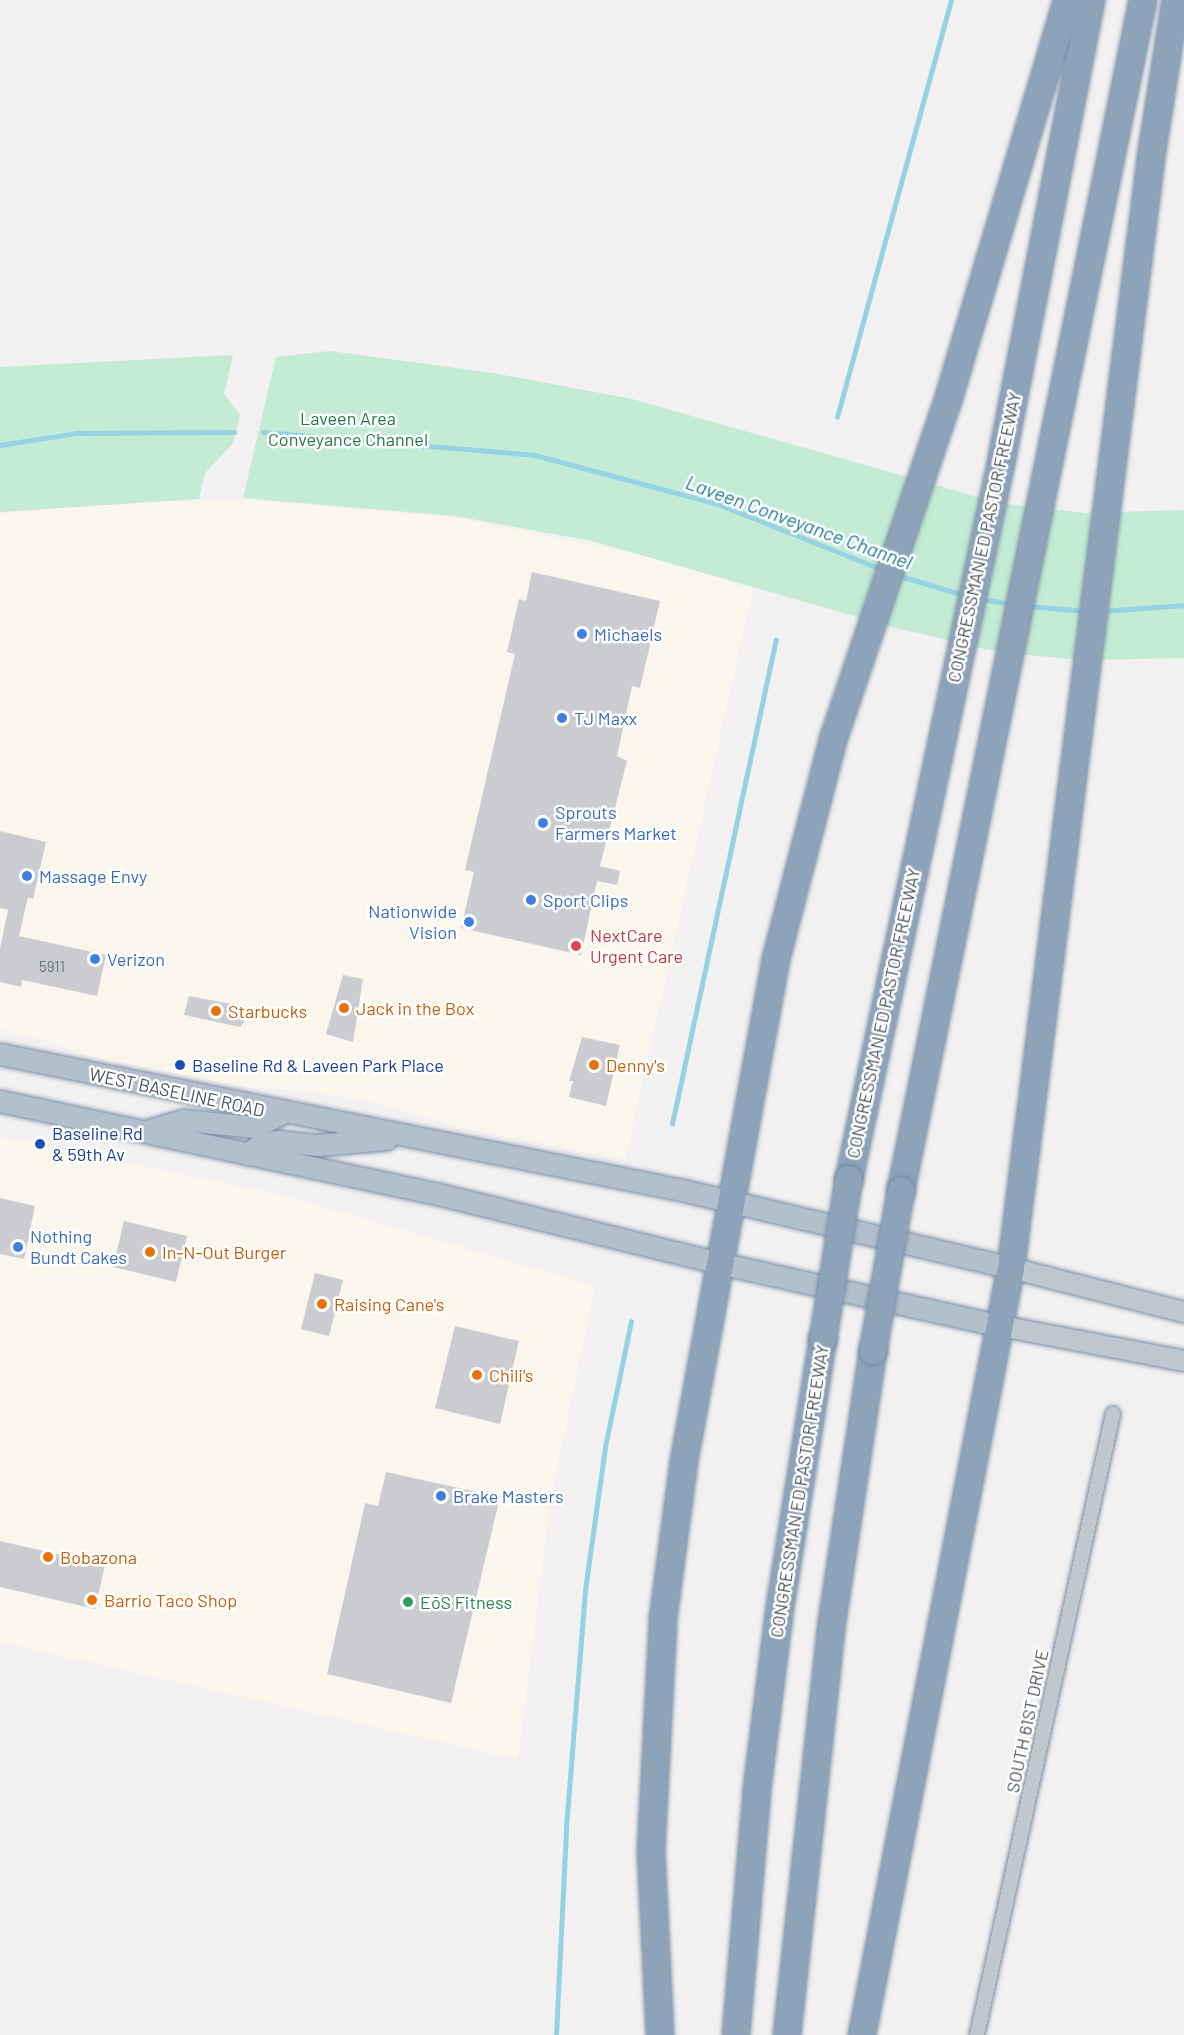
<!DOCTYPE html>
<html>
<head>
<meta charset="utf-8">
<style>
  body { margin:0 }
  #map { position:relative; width:1184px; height:2035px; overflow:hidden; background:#f2f0f0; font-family:Barlow,sans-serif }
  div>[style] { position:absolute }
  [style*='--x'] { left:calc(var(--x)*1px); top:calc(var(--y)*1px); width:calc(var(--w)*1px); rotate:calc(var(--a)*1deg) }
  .commercial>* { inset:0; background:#fbf6ec }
  .green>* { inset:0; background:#c4ebd3 }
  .stream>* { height:4.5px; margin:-2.25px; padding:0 2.25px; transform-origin:2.25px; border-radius:2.25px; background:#95d3e4 }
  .building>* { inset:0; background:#cbccd2 }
  .roads { filter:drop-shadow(0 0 2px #788ea5) drop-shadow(0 0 2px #788ea5) }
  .street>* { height:14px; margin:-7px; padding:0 7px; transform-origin:7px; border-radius:7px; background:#c0c7cd }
  .secondary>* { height:20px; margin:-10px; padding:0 10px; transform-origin:10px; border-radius:10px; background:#bec7d0 }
  .primary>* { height:21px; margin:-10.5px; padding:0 10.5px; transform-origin:10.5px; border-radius:10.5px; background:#b3bfcc }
  .highway>* { height:26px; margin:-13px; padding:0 13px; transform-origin:13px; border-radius:13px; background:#8da3ba }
  .bridges { filter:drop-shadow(0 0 2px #788ea5) drop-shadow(0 0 2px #788ea5) }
  .highway-bridge>* { height:26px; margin:-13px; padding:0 13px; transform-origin:13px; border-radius:13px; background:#8da3ba }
  .dots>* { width:16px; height:16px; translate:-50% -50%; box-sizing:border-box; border:3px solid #fff; border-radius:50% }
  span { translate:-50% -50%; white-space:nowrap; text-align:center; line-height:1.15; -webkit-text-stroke:5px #fff; paint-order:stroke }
  .number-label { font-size:15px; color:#6a717a }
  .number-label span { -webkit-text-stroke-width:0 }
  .park-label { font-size:18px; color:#21774b }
  .street-label { font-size:18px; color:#4a535c }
  .shop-label { font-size:18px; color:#366cbe }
  .left { translate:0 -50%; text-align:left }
  .right { translate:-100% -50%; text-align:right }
  .health-label { font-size:18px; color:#be3a42 }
  .food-label { font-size:18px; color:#c56008 }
  .transit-label { font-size:18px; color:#164399 }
  .leisure-label { font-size:18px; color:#27864d }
  .water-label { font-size:20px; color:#1a7d97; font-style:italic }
</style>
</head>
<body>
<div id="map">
  <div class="commercial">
    <div style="clip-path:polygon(243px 499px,458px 518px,661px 559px,753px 589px,625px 1160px,453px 1126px,378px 1103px,310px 1091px,246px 1087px,91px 1057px,49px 1041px,0 1030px,0 514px,126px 502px)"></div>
    <div style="clip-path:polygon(0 1137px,278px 1194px,595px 1286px,551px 1497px,518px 1759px,0 1642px)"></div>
  </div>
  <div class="green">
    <div style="clip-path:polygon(330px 351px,493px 373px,632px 399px,999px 503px,1086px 513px,1184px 510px,1184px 658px,1079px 660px,998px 652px,892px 627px,592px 541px,455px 516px,243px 498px,276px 357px)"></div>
    <div style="clip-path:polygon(233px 355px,224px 394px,240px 415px,233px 443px,205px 473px,199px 499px,0 512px,0 367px)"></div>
  </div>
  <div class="stream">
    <div style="--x:837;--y:417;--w:432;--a:-74.7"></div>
    <div style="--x:263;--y:432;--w:273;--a:4.8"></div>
    <div style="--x:535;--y:455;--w:193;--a:15"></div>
    <div style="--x:721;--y:505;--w:172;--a:21.8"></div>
    <div style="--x:0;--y:445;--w:78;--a:-8.9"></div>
    <div style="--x:77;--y:433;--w:157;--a:-0.4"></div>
    <div style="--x:897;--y:575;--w:70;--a:16.6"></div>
    <div style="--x:981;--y:599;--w:30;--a:9"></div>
    <div style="--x:1028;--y:606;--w:58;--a:4.9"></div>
    <div style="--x:1103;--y:611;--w:81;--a:-4.2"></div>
    <div style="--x:672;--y:1124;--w:495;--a:-77.9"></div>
    <div style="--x:556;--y:2035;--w:208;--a:-87.2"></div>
    <div style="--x:566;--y:1827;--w:238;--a:-85.4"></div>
    <div style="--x:585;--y:1590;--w:144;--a:-82"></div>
    <div style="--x:605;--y:1447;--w:128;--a:-78.3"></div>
  </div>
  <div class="building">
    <div style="clip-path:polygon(532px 572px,660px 601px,640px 688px,632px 686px,617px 756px,627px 761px,600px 866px,620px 871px,617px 885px,597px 881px,581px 955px,461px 928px,474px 872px,465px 870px,515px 654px,507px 652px,519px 599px,526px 601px)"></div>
    <div style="clip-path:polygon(0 831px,46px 842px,33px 899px,28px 897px,19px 936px,106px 955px,97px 996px,22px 980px,21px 987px,0 982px,0 948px,8px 910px,0 908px)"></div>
    <div style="clip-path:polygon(343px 975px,363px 979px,353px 1042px,326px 1034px)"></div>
    <div style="clip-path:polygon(189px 996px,248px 1007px,244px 1022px,240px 1027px,184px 1015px)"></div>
    <div style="clip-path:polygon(582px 1037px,620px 1045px,606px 1106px,569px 1097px,573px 1081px,569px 1081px)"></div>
    <div style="clip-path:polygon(0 1198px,35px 1206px,24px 1259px,0 1254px)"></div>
    <div style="clip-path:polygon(124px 1221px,187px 1236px,176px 1282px,113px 1267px)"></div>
    <div style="clip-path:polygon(315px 1273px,343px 1280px,329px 1336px,301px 1329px)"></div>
    <div style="clip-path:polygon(455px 1326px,519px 1341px,500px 1424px,435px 1408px)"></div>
    <div style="clip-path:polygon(386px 1472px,500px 1497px,451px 1703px,327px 1674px,365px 1503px,378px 1506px)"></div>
    <div style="clip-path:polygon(0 1541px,105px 1565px,95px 1609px,0 1587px)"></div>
  </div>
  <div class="roads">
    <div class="street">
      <div style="--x:977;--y:2035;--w:636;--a:-77.65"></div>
    </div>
    <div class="secondary">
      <div style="--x:1011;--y:1268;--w:179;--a:14.3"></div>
      <div style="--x:1001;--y:1326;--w:186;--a:10.8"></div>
    </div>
    <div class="primary">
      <div style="--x:0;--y:1054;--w:700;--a:11.29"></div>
      <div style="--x:686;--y:1191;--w:334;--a:13.3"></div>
      <div style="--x:0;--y:1101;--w:444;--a:12"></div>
      <div style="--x:434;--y:1193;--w:293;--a:13.8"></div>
      <div style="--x:719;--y:1263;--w:289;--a:12.6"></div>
      <div style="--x:145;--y:1131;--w:40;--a:-16"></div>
      <div style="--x:183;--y:1120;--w:72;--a:5.6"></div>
      <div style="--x:255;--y:1127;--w:31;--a:-27"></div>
      <div style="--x:247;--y:1154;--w:19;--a:-35"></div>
      <div style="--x:263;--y:1143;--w:15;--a:-8"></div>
      <div style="--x:278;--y:1141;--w:39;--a:6"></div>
      <div style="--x:317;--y:1145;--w:70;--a:-4.9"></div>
    </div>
    <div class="highway">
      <div style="--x:849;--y:1179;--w:732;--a:-78.01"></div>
      <div style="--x:1001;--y:463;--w:472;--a:-79"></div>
      <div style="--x:901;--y:1190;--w:1214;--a:-78.51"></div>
      <div style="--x:660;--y:2035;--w:184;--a:-92.8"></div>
      <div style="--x:651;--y:1851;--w:232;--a:-87"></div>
      <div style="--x:663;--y:1619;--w:159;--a:-82.4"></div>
      <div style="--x:684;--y:1461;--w:510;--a:-79.61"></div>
      <div style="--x:776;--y:959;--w:229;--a:-75.4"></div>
      <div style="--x:834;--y:737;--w:359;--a:-71.3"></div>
      <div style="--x:949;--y:397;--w:414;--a:-73.4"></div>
      <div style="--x:736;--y:2035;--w:247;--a:-85.1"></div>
      <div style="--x:757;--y:1789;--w:183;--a:-82.8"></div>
      <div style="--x:780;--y:1607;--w:271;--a:-80.9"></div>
      <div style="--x:787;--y:2035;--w:415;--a:-83.8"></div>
      <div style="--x:832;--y:1622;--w:274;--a:-81.4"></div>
      <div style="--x:862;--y:2035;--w:781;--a:-79.01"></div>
      <div style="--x:1011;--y:1268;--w:1126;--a:-82.81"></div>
      <div style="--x:1152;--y:151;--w:153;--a:-81"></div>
    </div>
  </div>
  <div class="bridges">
    <div class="highway-bridge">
      <div style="--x:823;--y:1339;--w:162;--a:-80.8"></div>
      <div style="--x:873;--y:1351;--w:163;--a:-80.1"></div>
    </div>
  </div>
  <div class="dots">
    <div style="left:582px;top:634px;background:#3f7fe0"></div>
    <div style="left:562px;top:718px;background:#3f7fe0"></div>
    <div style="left:543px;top:823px;background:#3f7fe0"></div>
    <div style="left:27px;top:876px;background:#3f7fe0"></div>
    <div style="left:531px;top:900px;background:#3f7fe0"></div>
    <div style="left:469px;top:922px;background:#3f7fe0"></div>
    <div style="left:576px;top:946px;background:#e0444e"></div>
    <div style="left:95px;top:959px;background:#3f7fe0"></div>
    <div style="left:344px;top:1008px;background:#e8710a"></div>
    <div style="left:216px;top:1011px;background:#e8710a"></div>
    <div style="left:180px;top:1065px;background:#1a4fb4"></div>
    <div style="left:594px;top:1065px;background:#e8710a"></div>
    <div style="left:40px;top:1144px;background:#1a4fb4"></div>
    <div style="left:18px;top:1247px;background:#3f7fe0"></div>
    <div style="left:150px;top:1252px;background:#e8710a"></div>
    <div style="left:322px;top:1304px;background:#e8710a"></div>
    <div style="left:477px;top:1375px;background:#e8710a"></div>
    <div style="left:441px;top:1496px;background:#3f7fe0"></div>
    <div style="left:48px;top:1557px;background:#e8710a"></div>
    <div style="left:92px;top:1600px;background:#e8710a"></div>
    <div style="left:408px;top:1602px;background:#2e9e5b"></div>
  </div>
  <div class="number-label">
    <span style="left:52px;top:967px">5911</span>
  </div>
  <div class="park-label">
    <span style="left:348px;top:429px">Laveen Area<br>Conveyance Channel</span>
  </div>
  <div class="street-label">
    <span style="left:984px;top:537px;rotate:-78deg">CONGRESSMAN ED PASTOR FREEWAY</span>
    <span style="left:883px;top:1013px;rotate:-78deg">CONGRESSMAN ED PASTOR FREEWAY</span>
    <span style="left:177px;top:1092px;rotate:12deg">WEST BASELINE ROAD</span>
    <span style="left:799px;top:1491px;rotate:-81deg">CONGRESSMAN ED PASTOR FREEWAY</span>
    <span style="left:1027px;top:1721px;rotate:-78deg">SOUTH 61ST DRIVE</span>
  </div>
  <div class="shop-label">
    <span class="left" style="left:594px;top:634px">Michaels</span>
    <span class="left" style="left:574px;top:718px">TJ Maxx</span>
    <span class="left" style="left:555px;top:823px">Sprouts<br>Farmers Market</span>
    <span class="left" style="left:39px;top:876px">Massage Envy</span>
    <span class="left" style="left:543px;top:900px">Sport Clips</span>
    <span class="right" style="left:457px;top:922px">Nationwide<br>Vision</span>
    <span class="left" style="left:107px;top:959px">Verizon</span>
    <span class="left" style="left:30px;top:1247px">Nothing<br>Bundt Cakes</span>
    <span class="left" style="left:453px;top:1496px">Brake Masters</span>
  </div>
  <div class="health-label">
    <span class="left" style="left:590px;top:946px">NextCare<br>Urgent Care</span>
  </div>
  <div class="food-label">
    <span class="left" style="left:356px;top:1008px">Jack in the Box</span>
    <span class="left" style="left:228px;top:1011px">Starbucks</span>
    <span class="left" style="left:606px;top:1065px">Denny's</span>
    <span class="left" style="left:162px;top:1252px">In-N-Out Burger</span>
    <span class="left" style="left:334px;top:1304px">Raising Cane's</span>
    <span class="left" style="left:489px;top:1375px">Chili's</span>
    <span class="left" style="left:60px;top:1557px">Bobazona</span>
    <span class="left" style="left:104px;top:1600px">Barrio Taco Shop</span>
  </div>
  <div class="transit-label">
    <span class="left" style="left:192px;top:1065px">Baseline Rd &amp; Laveen Park Place</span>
    <span class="left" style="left:52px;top:1144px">Baseline Rd<br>&amp; 59th Av</span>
  </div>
  <div class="leisure-label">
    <span class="left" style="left:420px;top:1602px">EōS Fitness</span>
  </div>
  <div class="water-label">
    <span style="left:799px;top:522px;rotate:20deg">Laveen Conveyance Channel</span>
  </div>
</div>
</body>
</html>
